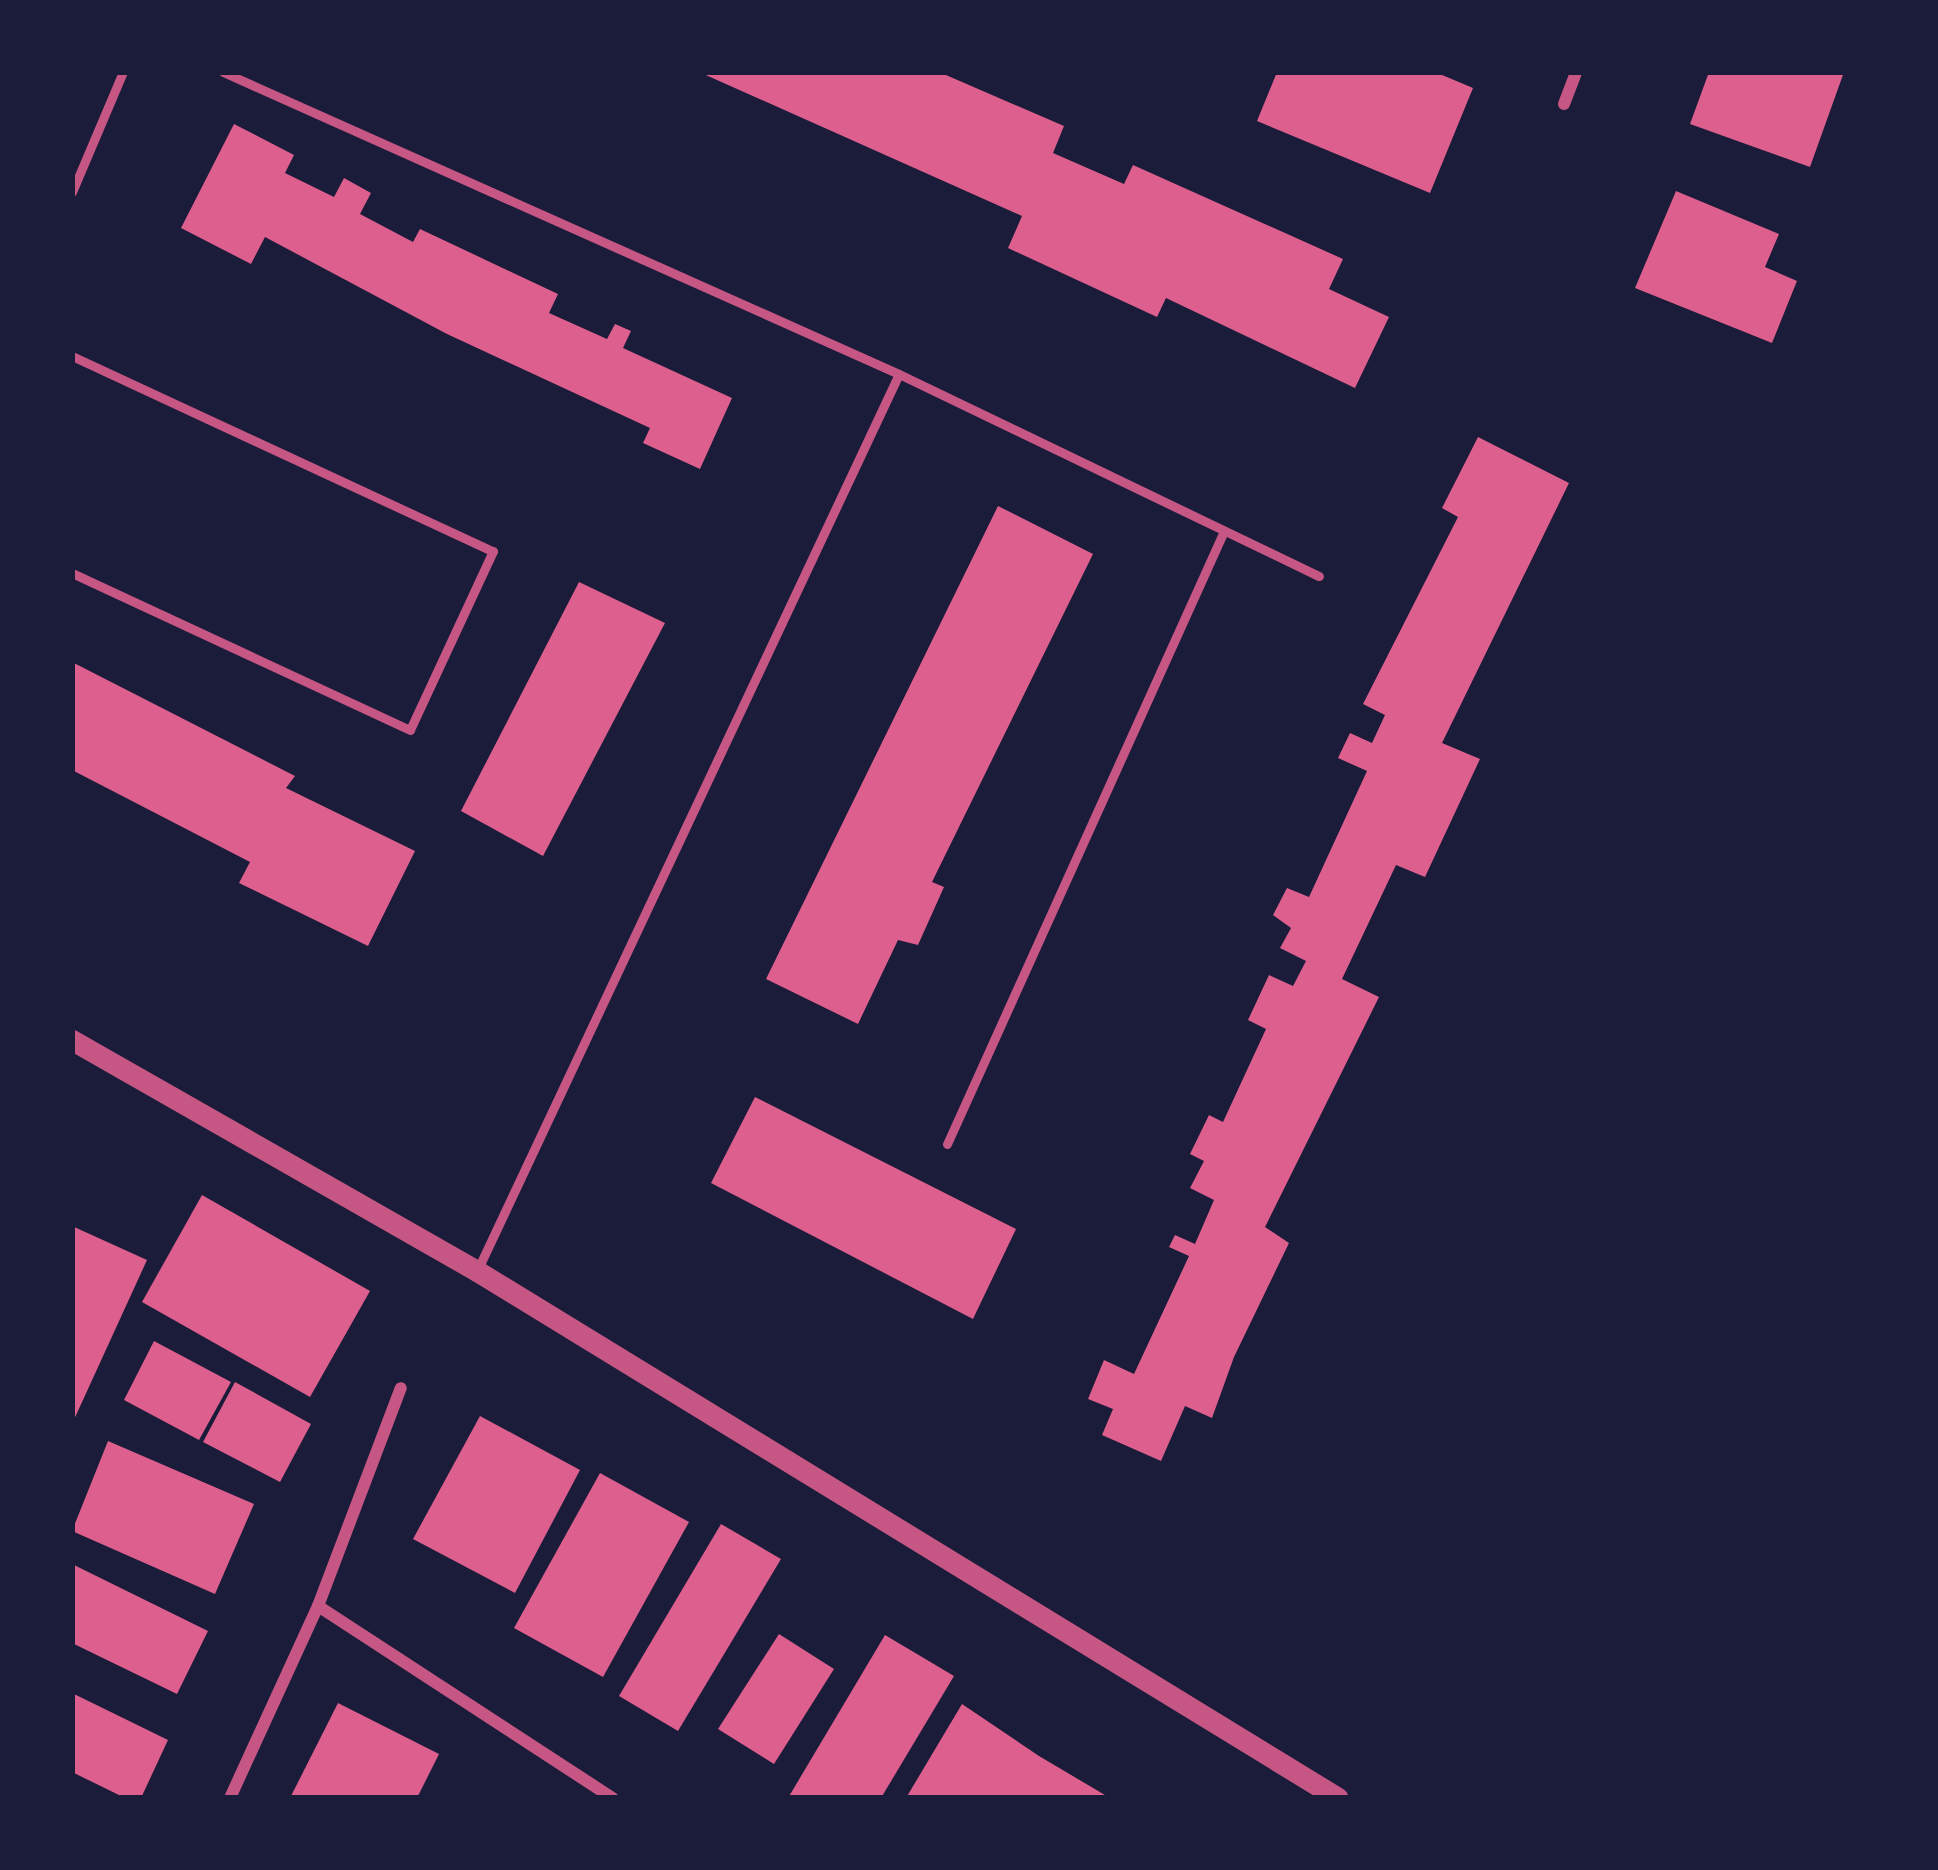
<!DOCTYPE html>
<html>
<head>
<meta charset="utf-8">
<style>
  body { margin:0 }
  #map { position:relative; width:1938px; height:1870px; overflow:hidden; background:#1b1b3a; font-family:Spectral,serif }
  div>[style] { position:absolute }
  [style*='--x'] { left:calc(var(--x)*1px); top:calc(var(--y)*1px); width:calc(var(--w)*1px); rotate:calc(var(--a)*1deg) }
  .building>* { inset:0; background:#dd5f8e }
  .service>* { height:9px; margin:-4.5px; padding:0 4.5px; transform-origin:4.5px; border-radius:4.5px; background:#c65784 }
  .minor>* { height:12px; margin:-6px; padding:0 6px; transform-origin:6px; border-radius:6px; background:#c65784 }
  .tertiary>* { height:21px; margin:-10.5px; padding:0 10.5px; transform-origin:10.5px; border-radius:10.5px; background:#c65784 }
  span { translate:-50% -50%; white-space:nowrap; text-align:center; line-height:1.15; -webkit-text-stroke:9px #1b1b3a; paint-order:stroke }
  .frame { position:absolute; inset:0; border:75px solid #1b1b3a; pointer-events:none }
</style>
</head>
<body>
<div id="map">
  <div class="building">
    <div style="clip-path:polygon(699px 72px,939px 72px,1064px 126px,1053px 153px,1124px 184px,1133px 165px,1343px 259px,1329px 289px,1389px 317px,1355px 388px,1166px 298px,1157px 317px,1008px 248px,1022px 216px)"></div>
    <div style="clip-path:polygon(1277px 72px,1435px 72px,1473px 88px,1430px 193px,1257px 121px)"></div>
    <div style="clip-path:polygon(1709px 72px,1844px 72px,1810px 167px,1690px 124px)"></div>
    <div style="clip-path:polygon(234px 124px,294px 155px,285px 173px,334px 197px,344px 178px,371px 193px,360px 214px,413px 242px,420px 229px,558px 294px,549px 313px,607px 339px,615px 324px,631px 331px,623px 348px,732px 398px,700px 469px,643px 443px,650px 428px,447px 334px,265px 237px,251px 264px,181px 228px)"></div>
    <div style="clip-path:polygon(1676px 191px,1779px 234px,1765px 267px,1797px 281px,1772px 343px,1635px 288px)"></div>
    <div style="clip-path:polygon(1478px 437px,1569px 483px,1442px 743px,1480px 759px,1425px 877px,1396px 865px,1342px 979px,1379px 997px,1265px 1227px,1289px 1243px,1234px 1357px,1212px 1418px,1185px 1406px,1161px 1461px,1102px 1435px,1113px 1409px,1088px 1399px,1104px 1360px,1134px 1374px,1189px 1256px,1169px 1247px,1175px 1235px,1195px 1244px,1214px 1200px,1190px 1188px,1204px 1161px,1190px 1154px,1209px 1115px,1223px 1122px,1266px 1029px,1248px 1020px,1269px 975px,1293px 986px,1306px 961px,1280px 948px,1291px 928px,1273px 915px,1287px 888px,1309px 897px,1367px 771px,1338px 758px,1350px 733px,1372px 743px,1385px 715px,1363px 704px,1458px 517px,1442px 508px)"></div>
    <div style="clip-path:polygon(998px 506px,1093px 554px,932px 882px,944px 887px,918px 945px,898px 940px,858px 1024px,766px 979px)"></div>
    <div style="clip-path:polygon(579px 582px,665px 623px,543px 856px,461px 811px)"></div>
    <div style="clip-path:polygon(72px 662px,295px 776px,286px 788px,415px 851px,368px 946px,239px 883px,250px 862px,72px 770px)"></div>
    <div style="clip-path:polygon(755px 1097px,1016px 1229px,973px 1319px,711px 1183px)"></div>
    <div style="clip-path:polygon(202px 1195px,370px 1291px,310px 1397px,142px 1302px)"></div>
    <div style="clip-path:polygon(72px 1226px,147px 1260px,72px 1424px)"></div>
    <div style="clip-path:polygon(154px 1341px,231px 1382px,199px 1440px,124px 1400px)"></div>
    <div style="clip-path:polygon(235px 1382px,311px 1424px,280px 1482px,203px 1442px)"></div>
    <div style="clip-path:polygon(480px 1416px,580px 1470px,515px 1593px,413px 1539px)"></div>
    <div style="clip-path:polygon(108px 1441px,254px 1504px,215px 1594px,72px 1531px)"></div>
    <div style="clip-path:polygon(600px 1473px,689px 1522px,603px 1677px,514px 1628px)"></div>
    <div style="clip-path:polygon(721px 1524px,781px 1559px,678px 1731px,619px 1696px)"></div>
    <div style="clip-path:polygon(72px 1564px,208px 1631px,177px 1694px,72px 1643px)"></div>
    <div style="clip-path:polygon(779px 1634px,834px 1669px,774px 1764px,718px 1729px)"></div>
    <div style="clip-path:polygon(885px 1635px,954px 1676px,881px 1798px,788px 1798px)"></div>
    <div style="clip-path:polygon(72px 1693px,168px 1740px,141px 1798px,125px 1798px,72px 1772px)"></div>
    <div style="clip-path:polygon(338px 1703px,439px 1754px,417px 1798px,290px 1798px)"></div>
    <div style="clip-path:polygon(962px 1704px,1039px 1756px,1110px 1798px,906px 1798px)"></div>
  </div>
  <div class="service">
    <div style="--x:223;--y:72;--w:740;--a:24.07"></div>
    <div style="--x:899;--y:374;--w:466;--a:25.7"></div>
    <div style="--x:72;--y:192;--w:130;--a:-67"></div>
    <div style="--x:72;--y:356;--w:464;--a:24.9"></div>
    <div style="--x:493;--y:551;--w:197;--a:114.9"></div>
    <div style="--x:410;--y:730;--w:373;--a:-155.1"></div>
    <div style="--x:947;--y:1144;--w:673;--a:-65.68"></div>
    <div style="--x:477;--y:1271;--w:991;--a:-64.81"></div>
  </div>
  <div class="minor">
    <div style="--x:1564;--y:104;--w:34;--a:-69"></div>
    <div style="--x:318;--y:1606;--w:352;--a:33.1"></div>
    <div style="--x:230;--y:1798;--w:211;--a:-65.4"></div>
    <div style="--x:318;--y:1606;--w:233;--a:-69.2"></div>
  </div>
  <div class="tertiary">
    <div style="--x:72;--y:1040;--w:466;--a:29.7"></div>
    <div style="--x:477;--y:1271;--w:1009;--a:31.47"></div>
  </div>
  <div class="frame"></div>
</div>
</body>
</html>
